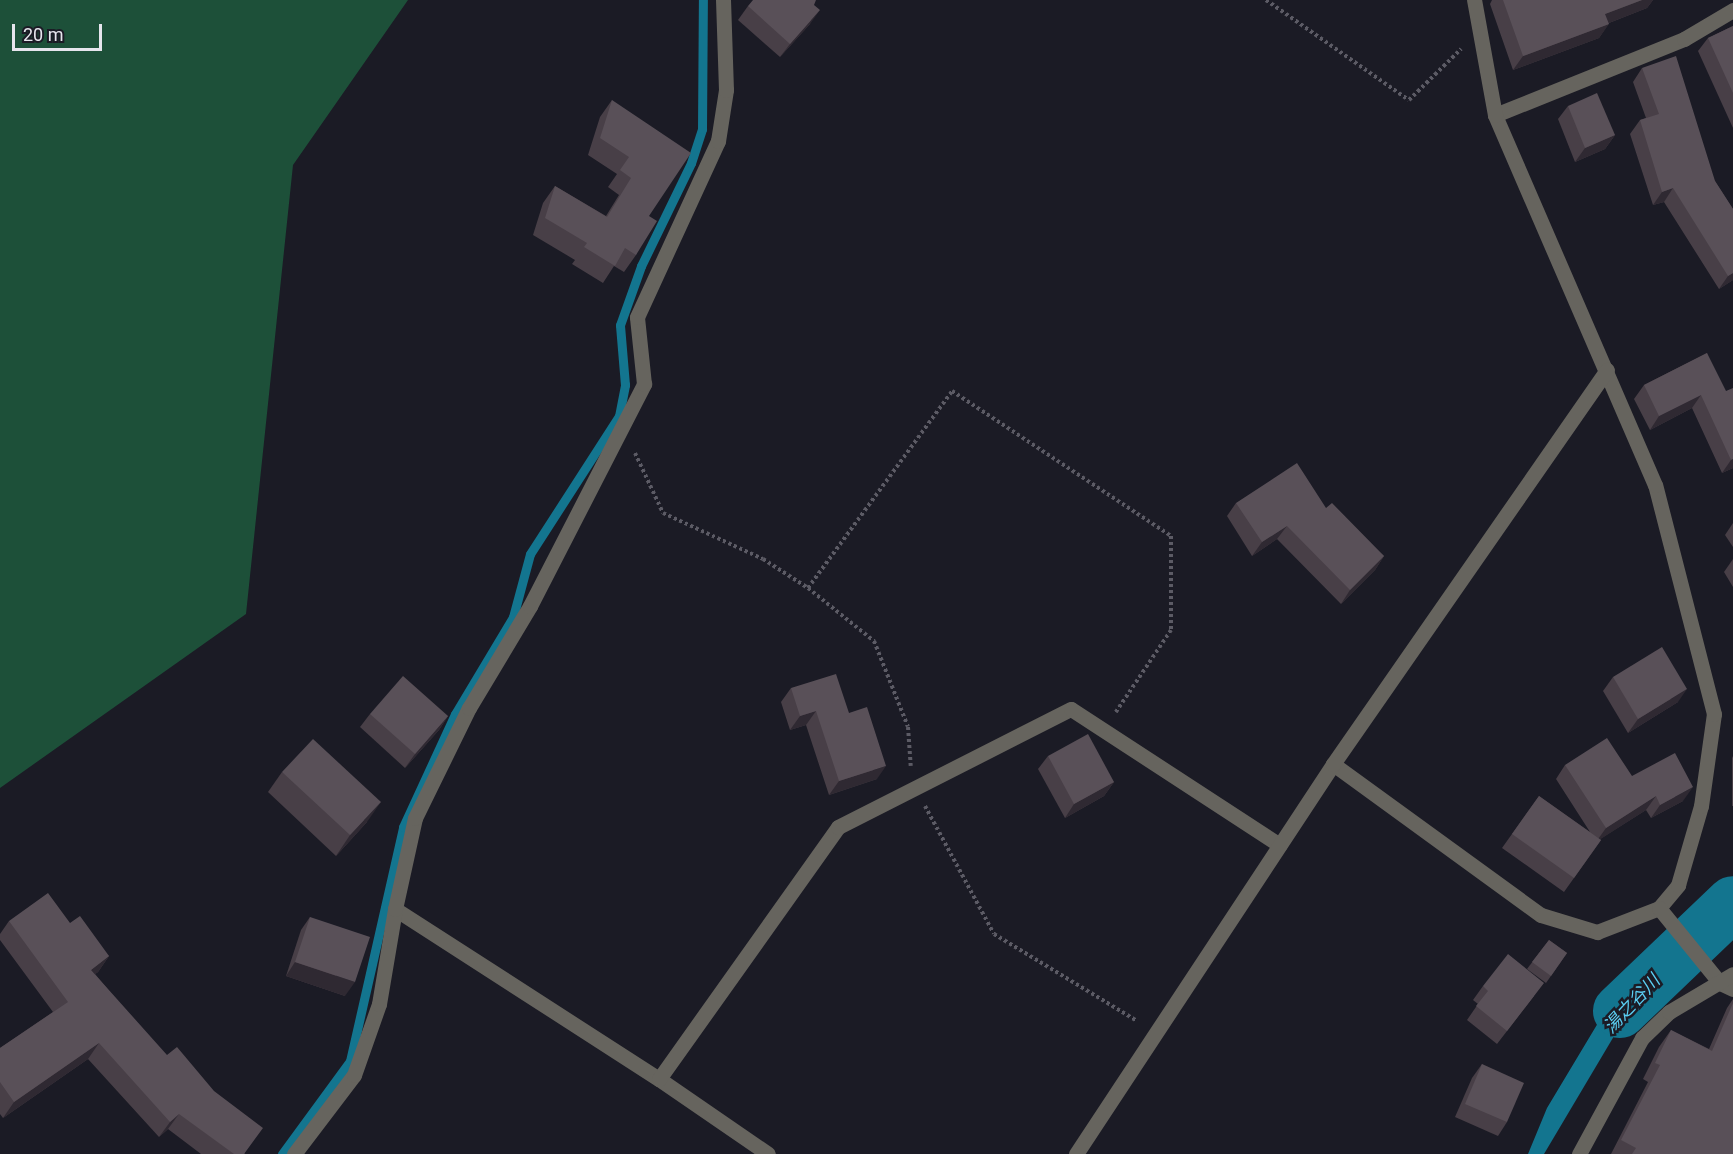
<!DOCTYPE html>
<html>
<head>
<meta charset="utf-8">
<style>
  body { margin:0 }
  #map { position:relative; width:1733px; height:1154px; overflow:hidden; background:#1b1b25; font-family:Roboto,"Noto Sans JP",sans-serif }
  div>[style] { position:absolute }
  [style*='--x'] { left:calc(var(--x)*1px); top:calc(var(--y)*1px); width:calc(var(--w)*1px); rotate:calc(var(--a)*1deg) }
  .forest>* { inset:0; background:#1d5039 }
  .water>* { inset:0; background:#13758f }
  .stream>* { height:9px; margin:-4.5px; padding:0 4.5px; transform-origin:4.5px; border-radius:4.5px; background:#13758f }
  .river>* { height:54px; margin:-27px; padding:0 27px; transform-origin:27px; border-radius:27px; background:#13758f }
  .path>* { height:4px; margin-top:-2px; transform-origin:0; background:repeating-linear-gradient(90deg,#5c5b65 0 3px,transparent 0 6px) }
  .minor>* { height:15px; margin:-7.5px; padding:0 7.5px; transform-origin:7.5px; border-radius:7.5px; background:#66645e }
  .wall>* { inset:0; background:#483f47 }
  .shaded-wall>* { inset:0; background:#2f2932 }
  .building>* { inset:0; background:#595058 }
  span { translate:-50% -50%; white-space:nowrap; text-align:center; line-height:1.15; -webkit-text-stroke:5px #1b1b25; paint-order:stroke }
  .water-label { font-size:18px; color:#5bcff3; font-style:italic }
  .scale { position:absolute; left:12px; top:24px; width:90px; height:27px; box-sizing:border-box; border:3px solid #e6e5ed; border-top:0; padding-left:8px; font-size:18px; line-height:21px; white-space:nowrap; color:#e6e5ed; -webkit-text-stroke:4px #1b1b25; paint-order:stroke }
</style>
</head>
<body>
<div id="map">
  <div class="forest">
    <div style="clip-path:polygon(0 0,408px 0,293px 165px,246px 614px,0 788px)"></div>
  </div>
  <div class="water">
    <div style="clip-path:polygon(1667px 954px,1679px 967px,1620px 1026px,1544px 1154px,1528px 1154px,1547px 1108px,1607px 1008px)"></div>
  </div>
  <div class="stream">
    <div style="--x:282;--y:1154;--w:115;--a:-53.8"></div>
    <div style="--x:350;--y:1061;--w:240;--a:-77.2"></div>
    <div style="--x:403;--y:827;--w:124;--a:-65.3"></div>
    <div style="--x:455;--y:714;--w:113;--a:-59.1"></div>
    <div style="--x:513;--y:617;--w:65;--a:-74.9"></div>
    <div style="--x:530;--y:554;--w:164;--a:-57.2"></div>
    <div style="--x:619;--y:416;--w:32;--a:-79"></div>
    <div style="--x:625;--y:385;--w:60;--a:-94.8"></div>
    <div style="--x:620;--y:325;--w:63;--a:-70.4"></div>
    <div style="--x:641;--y:266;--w:114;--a:-64.1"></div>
    <div style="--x:691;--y:163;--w:36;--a:-72"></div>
    <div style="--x:702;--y:129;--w:129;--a:-89.6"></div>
  </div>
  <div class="river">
    <div style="--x:1620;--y:1011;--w:156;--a:-43.7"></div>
  </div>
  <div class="path">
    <div style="--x:1266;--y:0;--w:174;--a:35"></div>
    <div style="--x:1409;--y:100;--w:73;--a:-44.4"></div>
    <div style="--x:635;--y:453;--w:66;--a:65"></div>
    <div style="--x:663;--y:513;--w:110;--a:24.7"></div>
    <div style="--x:763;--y:559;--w:54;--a:32.8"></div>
    <div style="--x:808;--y:588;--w:85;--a:38.8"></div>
    <div style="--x:874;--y:641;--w:92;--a:68.4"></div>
    <div style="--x:908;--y:727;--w:39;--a:86"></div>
    <div style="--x:808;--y:588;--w:244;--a:-53.8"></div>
    <div style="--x:952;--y:391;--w:263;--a:33.5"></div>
    <div style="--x:1171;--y:536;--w:94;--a:90"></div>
    <div style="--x:1171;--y:630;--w:99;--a:123.9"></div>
    <div style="--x:925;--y:806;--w:145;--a:61.7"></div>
    <div style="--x:994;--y:934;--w:167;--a:31.3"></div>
  </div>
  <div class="minor">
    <div style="--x:1495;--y:115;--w:204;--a:-21.9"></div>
    <div style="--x:1684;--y:39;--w:57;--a:-30.6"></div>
    <div style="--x:1333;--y:764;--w:257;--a:36"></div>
    <div style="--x:1541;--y:915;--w:59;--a:16.9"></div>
    <div style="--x:1597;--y:932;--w:66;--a:-21.2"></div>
    <div style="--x:1659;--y:908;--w:30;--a:-50"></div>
    <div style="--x:1678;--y:885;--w:82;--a:-73.8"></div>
    <div style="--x:1701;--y:806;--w:93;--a:-82"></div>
    <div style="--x:1714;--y:714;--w:236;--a:-104.4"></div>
    <div style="--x:1655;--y:485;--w:403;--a:-113.4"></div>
    <div style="--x:1495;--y:115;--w:117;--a:-100.3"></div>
    <div style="--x:1659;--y:908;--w:97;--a:50.9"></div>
    <div style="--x:1720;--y:983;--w:14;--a:25"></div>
    <div style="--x:395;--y:909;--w:314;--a:32.8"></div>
    <div style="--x:659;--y:1079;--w:132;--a:34.5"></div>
    <div style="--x:659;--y:1079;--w:309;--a:-54.6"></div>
    <div style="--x:838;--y:827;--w:261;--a:-26.9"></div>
    <div style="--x:1071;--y:709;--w:249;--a:33.1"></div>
    <div style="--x:294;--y:1154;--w:99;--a:-52.8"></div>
    <div style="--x:354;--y:1075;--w:75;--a:-70.6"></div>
    <div style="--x:379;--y:1004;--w:96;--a:-80.4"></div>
    <div style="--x:395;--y:909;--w:93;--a:-77.6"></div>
    <div style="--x:415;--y:818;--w:123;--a:-63.9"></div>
    <div style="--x:469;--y:708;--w:119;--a:-59.1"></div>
    <div style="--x:530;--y:606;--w:250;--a:-62.8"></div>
    <div style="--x:644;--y:384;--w:67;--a:-96"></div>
    <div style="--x:637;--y:317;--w:194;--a:-65.3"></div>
    <div style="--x:718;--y:141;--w:52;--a:-81.1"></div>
    <div style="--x:726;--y:90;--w:90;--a:-91.9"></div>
    <div style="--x:1076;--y:1154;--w:467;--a:-56.6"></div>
    <div style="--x:1333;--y:764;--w:480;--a:-55.2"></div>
    <div style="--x:1579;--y:1154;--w:132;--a:-61.5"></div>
    <div style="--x:1642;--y:1038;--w:37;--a:-44"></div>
    <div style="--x:1669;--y:1012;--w:74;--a:-30.7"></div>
  </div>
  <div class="wall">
    <div style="clip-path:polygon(1492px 0,1653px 0,1647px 8px,1609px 23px,1599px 38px,1513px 70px,1490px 4px)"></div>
    <div style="clip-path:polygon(814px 5px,810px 24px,780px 57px,738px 20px,748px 6px)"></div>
    <div style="clip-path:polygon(1733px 26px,1733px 128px,1698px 51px,1708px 38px)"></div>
    <div style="clip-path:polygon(1642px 68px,1733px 209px,1733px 280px,1719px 289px,1664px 202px,1653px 205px,1630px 134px,1640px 120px,1646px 118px,1633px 82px)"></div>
    <div style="clip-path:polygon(612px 100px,649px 216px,636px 255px,624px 272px,614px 266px,603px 283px,572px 264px,575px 260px,533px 235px,543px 203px,555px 186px,606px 216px,619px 195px,608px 187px,617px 174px,588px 155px,600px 117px)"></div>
    <div style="clip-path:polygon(1568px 106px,1615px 135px,1605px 149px,1575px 162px,1558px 119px)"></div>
    <div style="clip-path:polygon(1707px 353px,1733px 468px,1722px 473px,1692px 408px,1650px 430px,1634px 399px,1644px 385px)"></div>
    <div style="clip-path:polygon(1236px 503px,1326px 508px,1384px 556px,1375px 570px,1341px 604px,1277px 539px,1252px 556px,1227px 516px)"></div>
    <div style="clip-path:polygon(1733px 523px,1733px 547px,1725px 535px)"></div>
    <div style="clip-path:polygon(1733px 559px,1733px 587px,1724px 572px)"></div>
    <div style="clip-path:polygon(1613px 677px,1678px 702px,1628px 733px,1603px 691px)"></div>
    <div style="clip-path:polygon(791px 688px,849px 713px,877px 779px,829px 795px,806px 725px,790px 730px,781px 702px)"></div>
    <div style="clip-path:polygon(370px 714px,448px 716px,439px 730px,405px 768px,360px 727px)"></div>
    <div style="clip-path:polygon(1048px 756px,1114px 782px,1104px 796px,1065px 818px,1038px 769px)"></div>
    <div style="clip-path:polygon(1733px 756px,1733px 806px,1732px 806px,1732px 758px)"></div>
    <div style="clip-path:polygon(1565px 765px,1632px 776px,1683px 801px,1651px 818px,1646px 810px,1600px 839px,1601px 840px,1564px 892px,1502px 848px,1539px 796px,1590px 832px,1556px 779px)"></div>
    <div style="clip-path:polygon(282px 772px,367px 822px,336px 856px,268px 792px)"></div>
    <div style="clip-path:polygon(310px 917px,345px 996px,286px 976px,301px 930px)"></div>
    <div style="clip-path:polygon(9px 921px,70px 923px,109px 956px,98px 972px,95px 974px,245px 1154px,201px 1154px,168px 1129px,159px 1137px,88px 1059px,3px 1118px,0 1114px,0 1048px,53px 1012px,0 940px,0 934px)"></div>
    <div style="clip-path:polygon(1549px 940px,1567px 953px,1546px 983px,1527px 969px)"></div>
    <div style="clip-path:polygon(1483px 986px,1534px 996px,1497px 1044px,1467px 1020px,1478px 1004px,1473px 1000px)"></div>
    <div style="clip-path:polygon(1733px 999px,1733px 1154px,1611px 1154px,1648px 1082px,1643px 1079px,1659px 1047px,1671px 1030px,1709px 1049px,1727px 1008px)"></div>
    <div style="clip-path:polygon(1482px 1064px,1507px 1122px,1498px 1136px,1455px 1117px,1472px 1078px)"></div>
  </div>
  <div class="shaded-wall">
    <div style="clip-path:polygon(1642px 0,1653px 0,1647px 8px,1596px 28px,1605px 14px)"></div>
    <div style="clip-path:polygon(820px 10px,810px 24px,780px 57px,790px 44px)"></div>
    <div style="clip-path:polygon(1609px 24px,1599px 38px,1513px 70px,1523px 56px)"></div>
    <div style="clip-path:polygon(1615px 135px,1605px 149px,1575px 162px,1585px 148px)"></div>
    <div style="clip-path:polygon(1673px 188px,1664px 202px,1653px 205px,1662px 192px)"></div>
    <div style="clip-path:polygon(1733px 273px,1733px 280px,1719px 289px,1728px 276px)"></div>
    <div style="clip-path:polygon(1701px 395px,1692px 408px,1650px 430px,1659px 416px)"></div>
    <div style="clip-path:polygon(1733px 459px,1733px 468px,1722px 473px,1731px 460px)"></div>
    <div style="clip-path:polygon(1287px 526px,1277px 539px,1252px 556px,1262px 542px)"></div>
    <div style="clip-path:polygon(1384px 556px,1375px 570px,1341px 604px,1350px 590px)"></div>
    <div style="clip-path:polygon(1687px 689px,1678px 702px,1628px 733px,1638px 719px)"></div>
    <div style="clip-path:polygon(816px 711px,806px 725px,790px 730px,800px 716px)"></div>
    <div style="clip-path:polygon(448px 716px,439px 730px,405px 768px,415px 754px)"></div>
    <div style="clip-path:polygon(886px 766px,877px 779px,829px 795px,839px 781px)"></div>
    <div style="clip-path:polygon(1114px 782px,1104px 796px,1065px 818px,1074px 804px)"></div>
    <div style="clip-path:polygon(1693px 787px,1683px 801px,1651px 818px,1660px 805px)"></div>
    <div style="clip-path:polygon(1656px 796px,1646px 810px,1596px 842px,1606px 828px)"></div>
    <div style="clip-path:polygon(381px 802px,367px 822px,336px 856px,350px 835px)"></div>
    <div style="clip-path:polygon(109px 956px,98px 972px,80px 985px,91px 970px)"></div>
    <div style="clip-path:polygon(295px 962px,355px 982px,345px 996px,286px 976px)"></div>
    <div style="clip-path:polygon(99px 1043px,88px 1059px,3px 1118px,14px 1102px)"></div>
    <div style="clip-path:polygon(179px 1114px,168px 1129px,159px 1137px,170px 1122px)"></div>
  </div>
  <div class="building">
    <div style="clip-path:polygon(753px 0,816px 0,814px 5px,820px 10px,790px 44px,748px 6px)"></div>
    <div style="clip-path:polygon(1503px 0,1642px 0,1605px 14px,1609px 24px,1523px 56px)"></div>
    <div style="clip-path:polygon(1733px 26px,1733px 93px,1708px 38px)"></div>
    <div style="clip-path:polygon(1676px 56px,1715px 181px,1733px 209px,1733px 273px,1728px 276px,1673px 188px,1662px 192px,1640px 120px,1659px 114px,1642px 68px)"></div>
    <div style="clip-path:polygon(1597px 93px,1615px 135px,1585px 148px,1568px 106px)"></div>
    <div style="clip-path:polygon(612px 100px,691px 153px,649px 216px,657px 221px,636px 255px,625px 248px,615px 266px,584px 247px,587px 243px,545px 218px,555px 186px,607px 217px,631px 178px,620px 170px,629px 157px,600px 138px)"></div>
    <div style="clip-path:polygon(1707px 353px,1726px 391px,1733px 388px,1733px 459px,1731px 460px,1701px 395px,1659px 416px,1644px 385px)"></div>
    <div style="clip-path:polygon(1297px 463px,1326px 508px,1332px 503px,1384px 556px,1350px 590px,1287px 526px,1262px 542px,1236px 503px)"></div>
    <div style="clip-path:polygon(1662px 647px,1687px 689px,1638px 719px,1613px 677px)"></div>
    <div style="clip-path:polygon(836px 674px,849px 713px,867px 707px,886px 766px,839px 781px,816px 711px,800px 716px,791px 688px)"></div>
    <div style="clip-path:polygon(403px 676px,448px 716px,415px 754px,370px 714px)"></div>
    <div style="clip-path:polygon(1088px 734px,1114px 782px,1074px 804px,1048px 756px)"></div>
    <div style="clip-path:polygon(1607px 738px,1632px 776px,1675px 753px,1693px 787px,1660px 805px,1656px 796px,1606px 828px,1565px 765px)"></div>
    <div style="clip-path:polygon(313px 739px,381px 802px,350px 835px,282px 772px)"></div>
    <div style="clip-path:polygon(1539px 796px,1601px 840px,1574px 878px,1512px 834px)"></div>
    <div style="clip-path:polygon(48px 893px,70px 923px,80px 916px,109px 956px,91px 970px,167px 1055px,177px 1047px,214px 1091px,263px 1128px,244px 1154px,234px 1154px,179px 1114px,170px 1122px,99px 1043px,14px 1102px,0 1082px,0 1048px,68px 1002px,9px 921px)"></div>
    <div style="clip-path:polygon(310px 917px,370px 937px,355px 982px,295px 962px)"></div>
    <div style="clip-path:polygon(1549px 940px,1567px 953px,1551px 976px,1532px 962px)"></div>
    <div style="clip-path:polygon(1508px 954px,1544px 983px,1507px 1031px,1476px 1006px,1488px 991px,1483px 986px)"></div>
    <div style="clip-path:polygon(1733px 1003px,1733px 1154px,1632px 1154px,1636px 1148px,1621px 1140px,1660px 1065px,1655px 1063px,1671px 1030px,1712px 1051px)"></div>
    <div style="clip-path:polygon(1482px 1064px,1524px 1083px,1507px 1122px,1465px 1104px)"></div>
  </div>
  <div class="water-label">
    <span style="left:1632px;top:1004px;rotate:-47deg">湯之谷川</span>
  </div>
  <div class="scale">20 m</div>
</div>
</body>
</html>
